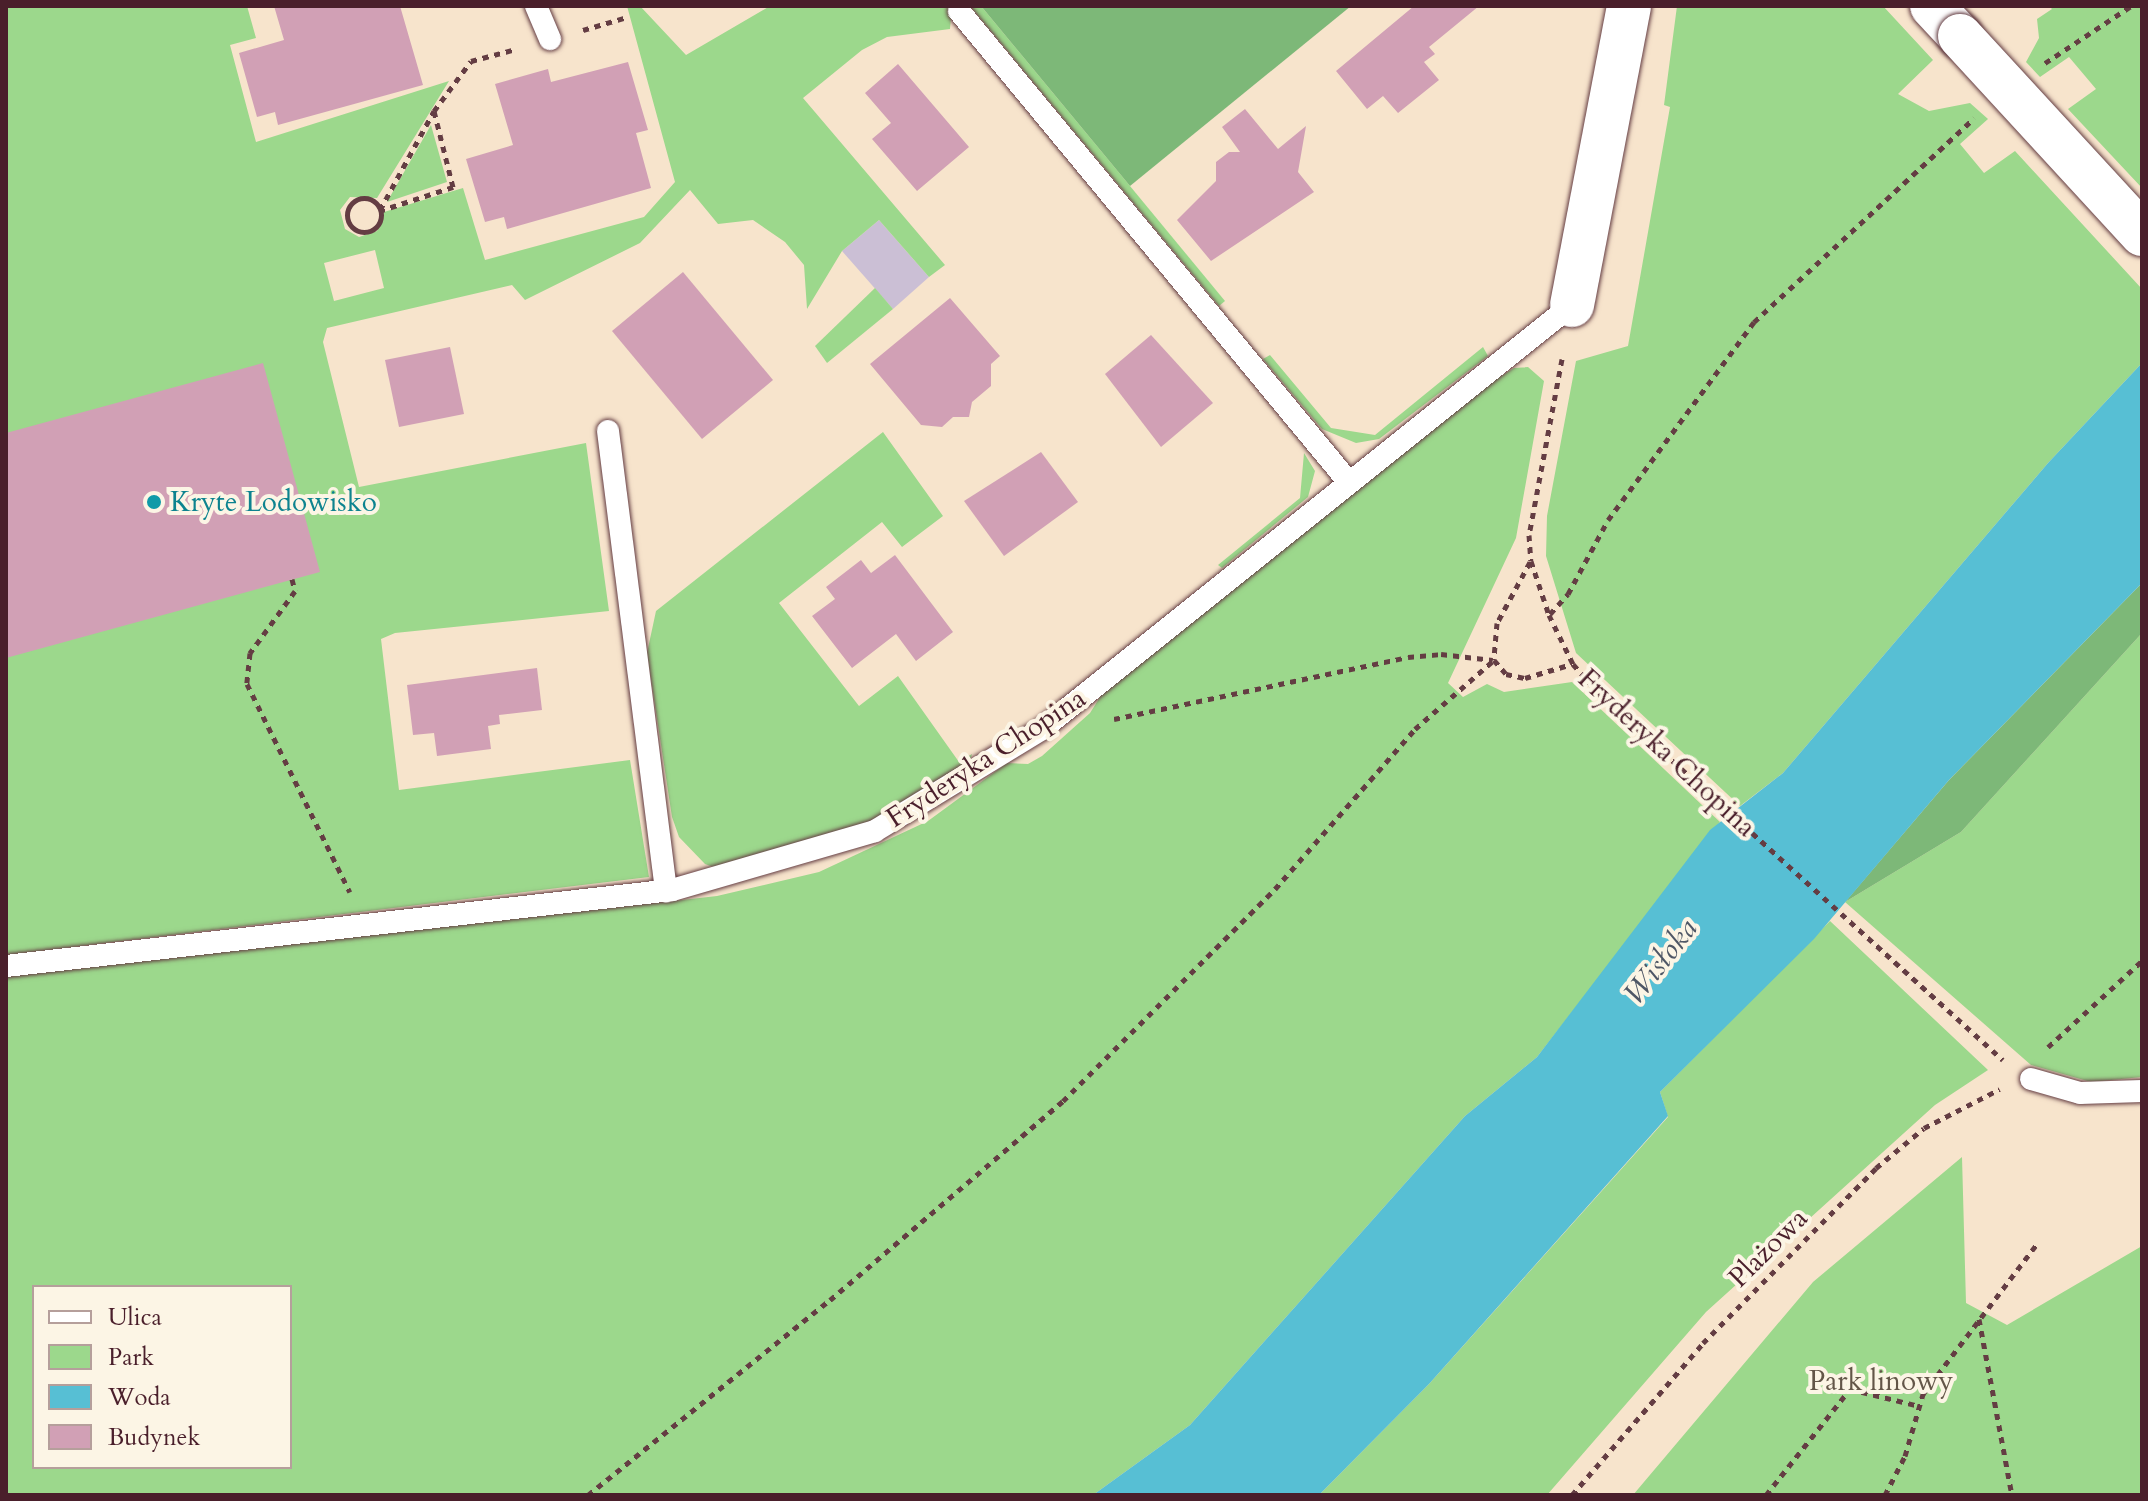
<!DOCTYPE html>
<html>
<head>
<meta charset="utf-8">
<style>
  body { margin:0 }
  #map { position:relative; width:2148px; height:1501px; overflow:hidden; background:#f7e4cc; font-family:Cardo,serif }
  div>[style] { position:absolute }
  [style*='--x'] { left:calc(var(--x)*1px); top:calc(var(--y)*1px); width:calc(var(--w)*1px); rotate:calc(var(--a)*1deg) }
  .industrial>* { inset:0; background:#cbbfd5 }
  .green>* { inset:0; background:#9cd88c }
  .forest>* { inset:0; background:#7db878 }
  .water>* { inset:0; background:#57bfd4 }
  .building>* { inset:0; background:#d1a0b5 }
  .path>* { height:5px; margin-top:-2.5px; transform-origin:0; background:repeating-linear-gradient(90deg,#643d43 0 6px,transparent 0 12px) }
  .path>.ring { margin:-2.5px; padding:0; box-sizing:content-box; background:none; border:5px solid #643d43; border-radius:50% }
  .roads { filter:drop-shadow(0 0 2px #643d43) drop-shadow(0 0 2px #643d43) }
  .service>* { height:22px; margin:-11px; padding:0 11px; transform-origin:11px; border-radius:11px; background:#fff }
  .minor>* { height:44px; margin:-22px; padding:0 22px; transform-origin:22px; border-radius:22px; background:#fff }
  .bridges { filter:drop-shadow(0 0 2px #643d43) drop-shadow(0 0 2px #643d43) }
  .minor-bridge>* { height:44px; margin:-22px; padding:0 22px; transform-origin:22px; border-radius:22px; background:#fff }
  .dots>* { width:22px; height:22px; translate:-50% -50%; box-sizing:border-box; border:4px solid #fcf5e5; border-radius:50% }
  span { translate:-50% -50%; white-space:nowrap; text-align:center; line-height:1.15; -webkit-text-stroke:8px #fcf5e5; paint-order:stroke }
  .culture-label { font-size:28px; color:#0d838f }
  .left { translate:0 -50%; text-align:left }
  .street-label { font-size:28px; color:#4a1f2b }
  .park-label { font-size:28px; color:#635648 }
  .water-label { font-size:30px; color:#4f5766; font-style:italic }
  .frame { position:absolute; inset:0; border:8px solid #4a1f2b; pointer-events:none }
  .legend { position:absolute; left:32px; top:1285px; width:260px; height:184px; box-sizing:border-box; background:#fcf5e5; border:2px solid #b59f9b; margin:0; padding:10px 14px; list-style:none; font-size:24px; color:#4a1f2b }
  .legend li { display:flex; align-items:center; gap:16px; height:40px }
  .legend b { width:40px; border:2px solid #b59f9b }
</style>
</head>
<body>
<div id="map">
  <div class="industrial">
    <div style="clip-path:polygon(879px 220px,929px 277px,893px 309px,842px 251px)"></div>
  </div>
  <div class="green">
    <div style="clip-path:polygon(evenodd,6px 6px,247px 6px,256px 38px,230px 45px,256px 142px,449px 81px,377px 198px,350px 197px,340px 210px,345px 229px,359px 237px,377px 231px,384px 212px,463px 188px,485px 260px,644px 217px,675px 182px,627px 6px,640px 6px,686px 55px,770px 6px,952px 6px,950px 29px,887px 37px,862px 50px,803px 98px,945px 265px,929px 277px,879px 220px,842px 251px,807px 309px,804px 265px,785px 242px,753px 220px,718px 224px,690px 190px,640px 243px,525px 300px,512px 285px,327px 328px,323px 342px,359px 487px,586px 443px,609px 611px,395px 633px,381px 639px,399px 790px,630px 760px,649px 877px,6px 955px,6px 6px,375px 250px,384px 288px,334px 301px,324px 263px,375px 250px)"></div>
    <div style="clip-path:polygon(970px 6px,981px 6px,1130px 186px,1225px 301px,1219px 306px)"></div>
    <div style="clip-path:polygon(1677px 6px,1883px 6px,1933px 60px,1898px 94px,1929px 111px,1970px 103px,1988px 119px,1960px 144px,1984px 173px,2015px 151px,2142px 289px,2142px 363px,2048px 463px,1783px 773px,1740px 806px,1576px 653px,1546px 556px,1547px 516px,1576px 361px,1628px 346px,1670px 107px,1664px 105px)"></div>
    <div style="clip-path:polygon(2049px 6px,2142px 6px,2142px 188px,2068px 109px,2096px 89px,2069px 57px,2040px 77px,2026px 62px,2039px 38px,2037px 19px,2052px 9px)"></div>
    <div style="clip-path:polygon(431px 125px,447px 182px,387px 202px)"></div>
    <div style="clip-path:polygon(875px 288px,893px 309px,827px 363px,815px 346px)"></div>
    <div style="clip-path:polygon(1483px 347px,1488px 356px,1379px 439px,1356px 443px,1322px 429px,1263px 359px,1270px 355px,1331px 428px,1375px 435px)"></div>
    <div style="clip-path:polygon(evenodd,1528px 367px,1544px 381px,1516px 538px,1448px 683px,1463px 697px,1487px 684px,1504px 692px,1572px 682px,1720px 822px,1537px 1057px,1465px 1116px,1190px 1425px,1093px 1495px,6px 1495px,6px 977px,717px 896px,819px 872px,928px 821px,1007px 763px,1028px 764px,1042px 756px,1090px 713px,1102px 694px,1495px 380px,1514px 368px,1528px 367px,34px 1287px,290px 1287px,290px 1467px,34px 1467px,34px 1287px)"></div>
    <div style="clip-path:polygon(883px 432px,943px 516px,902px 547px,882px 522px,779px 603px,859px 706px,898px 676px,959px 762px,972px 754px,970px 762px,869px 824px,716px 868px,705px 864px,679px 837px,672px 817px,647px 653px,656px 611px)"></div>
    <div style="clip-path:polygon(1304px 453px,1315px 471px,1308px 497px,1222px 568px,1218px 565px,1300px 498px)"></div>
    <div style="clip-path:polygon(2142px 633px,2142px 1077px,2091px 1082px,2031px 1065px,1845px 902px,1961px 832px)"></div>
    <div style="clip-path:polygon(1830px 921px,1988px 1070px,1935px 1105px,1706px 1312px,1547px 1495px,1319px 1495px,1429px 1384px,1668px 1117px,1660px 1092px)"></div>
    <div style="clip-path:polygon(1962px 1157px,1966px 1303px,2007px 1325px,2142px 1246px,2142px 1495px,1633px 1495px,1813px 1282px)"></div>
  </div>
  <div class="forest">
    <div style="clip-path:polygon(981px 6px,1351px 6px,1130px 186px)"></div>
    <div style="clip-path:polygon(2142px 583px,2142px 633px,1961px 832px,1845px 902px,1949px 780px)"></div>
  </div>
  <div class="water">
    <div style="clip-path:polygon(2142px 363px,2142px 583px,1949px 780px,1814px 939px,1660px 1092px,1668px 1116px,1429px 1384px,1319px 1495px,1093px 1495px,1190px 1425px,1465px 1116px,1537px 1057px,1710px 830px,1783px 773px,2048px 463px)"></div>
  </div>
  <div class="building">
    <div style="clip-path:polygon(274px 6px,400px 6px,423px 85px,278px 125px,275px 112px,257px 117px,239px 53px,284px 40px)"></div>
    <div style="clip-path:polygon(1414px 6px,1479px 6px,1429px 47px,1435px 54px,1424px 62px,1439px 80px,1398px 113px,1383px 96px,1367px 109px,1336px 71px)"></div>
    <div style="clip-path:polygon(628px 62px,648px 130px,636px 133px,651px 188px,507px 229px,504px 217px,485px 222px,466px 159px,513px 145px,495px 84px,548px 69px,551px 82px)"></div>
    <div style="clip-path:polygon(898px 64px,969px 147px,917px 191px,872px 139px,891px 123px,865px 93px)"></div>
    <div style="clip-path:polygon(1245px 109px,1278px 149px,1306px 126px,1298px 172px,1314px 192px,1211px 261px,1177px 220px,1216px 181px,1216px 162px,1229px 152px,1240px 152px,1222px 127px)"></div>
    <div style="clip-path:polygon(683px 272px,773px 380px,702px 439px,612px 331px)"></div>
    <div style="clip-path:polygon(950px 298px,1000px 356px,991px 364px,991px 386px,972px 402px,969px 417px,953px 417px,942px 427px,921px 425px,870px 364px)"></div>
    <div style="clip-path:polygon(1151px 335px,1213px 403px,1161px 447px,1105px 374px)"></div>
    <div style="clip-path:polygon(450px 347px,464px 414px,399px 427px,385px 360px)"></div>
    <div style="clip-path:polygon(263px 363px,320px 572px,6px 658px,6px 433px)"></div>
    <div style="clip-path:polygon(1041px 452px,1078px 502px,1004px 556px,964px 501px)"></div>
    <div style="clip-path:polygon(895px 555px,953px 632px,916px 661px,896px 634px,852px 668px,812px 616px,835px 599px,826px 587px,861px 560px,871px 573px)"></div>
    <div style="clip-path:polygon(537px 668px,542px 710px,499px 715px,500px 724px,488px 726px,491px 749px,437px 756px,434px 733px,413px 735px,407px 685px)"></div>
  </div>
  <div class="path">
    <div style="--x:583;--y:30;--w:43;--a:-16.3"></div>
    <div style="--x:2045;--y:63;--w:103;--a:-33.5"></div>
    <div class="ring" style="left:347px;top:198px;width:29px;height:29px"></div>
    <div style="--x:380;--y:210;--w:113;--a:-61.4"></div>
    <div style="--x:379;--y:211;--w:78;--a:-18"></div>
    <div style="--x:453;--y:187;--w:78;--a:-104"></div>
    <div style="--x:434;--y:111;--w:62;--a:-53.5"></div>
    <div style="--x:471;--y:61;--w:47;--a:-14.9"></div>
    <div style="--x:1562;--y:359;--w:179;--a:100.6"></div>
    <div style="--x:1529;--y:535;--w:26;--a:86"></div>
    <div style="--x:1531;--y:561;--w:57;--a:71.6"></div>
    <div style="--x:1549;--y:615;--w:55;--a:63.9"></div>
    <div style="--x:1573;--y:664;--w:43;--a:48.8"></div>
    <div style="--x:1601;--y:696;--w:542;--a:42.16"></div>
    <div style="--x:1530;--y:562;--w:69;--a:118.4"></div>
    <div style="--x:1497;--y:623;--w:37;--a:95"></div>
    <div style="--x:1494;--y:660;--w:18;--a:49"></div>
    <div style="--x:1506;--y:674;--w:19;--a:12"></div>
    <div style="--x:1525;--y:678;--w:49;--a:-16.6"></div>
    <div style="--x:292;--y:579;--w:12;--a:76"></div>
    <div style="--x:295;--y:591;--w:77;--a:126"></div>
    <div style="--x:250;--y:653;--w:31;--a:96"></div>
    <div style="--x:247;--y:684;--w:232;--a:63.7"></div>
    <div style="--x:1550;--y:614;--w:27;--a:-48"></div>
    <div style="--x:1568;--y:594;--w:84;--a:-61.6"></div>
    <div style="--x:1608;--y:520;--w:246;--a:-53.6"></div>
    <div style="--x:1754;--y:322;--w:300;--a:-42.8"></div>
    <div style="--x:1114;--y:719;--w:300;--a:-11.9"></div>
    <div style="--x:1408;--y:657;--w:33;--a:-5"></div>
    <div style="--x:1441;--y:654;--w:52;--a:6.6"></div>
    <div style="--x:2048;--y:1047;--w:127;--a:-42.5"></div>
    <div style="--x:1979;--y:1319;--w:179;--a:79.4"></div>
    <div style="--x:588;--y:1495;--w:311;--a:-38.9"></div>
    <div style="--x:830;--y:1300;--w:306;--a:-40.5"></div>
    <div style="--x:1063;--y:1101;--w:300;--a:-45"></div>
    <div style="--x:1275;--y:889;--w:213;--a:-48.8"></div>
    <div style="--x:1415;--y:729;--w:105;--a:-41.1"></div>
    <div style="--x:1572;--y:1495;--w:201;--a:-49.2"></div>
    <div style="--x:1703;--y:1343;--w:246;--a:-45.3"></div>
    <div style="--x:1876;--y:1168;--w:62;--a:-39.8"></div>
    <div style="--x:1924;--y:1128;--w:85;--a:-27.2"></div>
    <div style="--x:1766;--y:1495;--w:135;--a:-51.6"></div>
    <div style="--x:1850;--y:1389;--w:71;--a:13.8"></div>
    <div style="--x:1885;--y:1495;--w:44;--a:-62.9"></div>
    <div style="--x:1905;--y:1456;--w:65;--a:-73.8"></div>
    <div style="--x:1923;--y:1394;--w:187;--a:-52.8"></div>
  </div>
  <div class="roads">
    <div class="service">
      <div style="--x:536;--y:6;--w:36;--a:67"></div>
      <div style="--x:959;--y:11;--w:609;--a:50.4"></div>
      <div style="--x:608;--y:431;--w:464;--a:82.8"></div>
      <div style="--x:6;--y:966;--w:670;--a:-6.51"></div>
      <div style="--x:672;--y:890;--w:211;--a:-16.2"></div>
      <div style="--x:875;--y:831;--w:196;--a:-31.4"></div>
      <div style="--x:1042;--y:729;--w:679;--a:-38.66"></div>
      <div style="--x:2031;--y:1079;--w:51;--a:15.9"></div>
      <div style="--x:2080;--y:1093;--w:62;--a:-1.8"></div>
    </div>
    <div class="minor">
      <div style="--x:1932;--y:6;--w:41;--a:47"></div>
      <div style="--x:1572;--y:305;--w:304;--a:-79.2"></div>
    </div>
  </div>
  <div class="bridges">
    <div class="minor-bridge">
      <div style="--x:1960;--y:36;--w:269;--a:47.4"></div>
    </div>
  </div>
  <div class="dots">
    <div style="left:154px;top:502px;background:#0f9aa8"></div>
  </div>
  <div class="culture-label">
    <span class="left" style="left:170px;top:502px">Kryte Lodowisko</span>
  </div>
  <div class="street-label">
    <span style="left:1667px;top:753px;rotate:43deg">Fryderyka Chopina</span>
    <span style="left:986px;top:758px;rotate:-33deg">Fryderyka Chopina</span>
    <span style="left:1768px;top:1248px;rotate:-45deg">Plażowa</span>
  </div>
  <div class="park-label">
    <span style="left:1881px;top:1381px">Park linowy</span>
  </div>
  <div class="water-label">
    <span style="left:1661px;top:962px;rotate:-52deg">Wisłoka</span>
  </div>
  <div class="frame"></div>
  <ul class="legend">
  <li><b style="height:10px;background:#fff"></b>Ulica</li>
  <li><b style="height:22px;background:#9cd88c"></b>Park</li>
  <li><b style="height:22px;background:#57bfd4"></b>Woda</li>
  <li><b style="height:22px;background:#d1a0b5"></b>Budynek</li>
  </ul>
</div>
</body>
</html>
